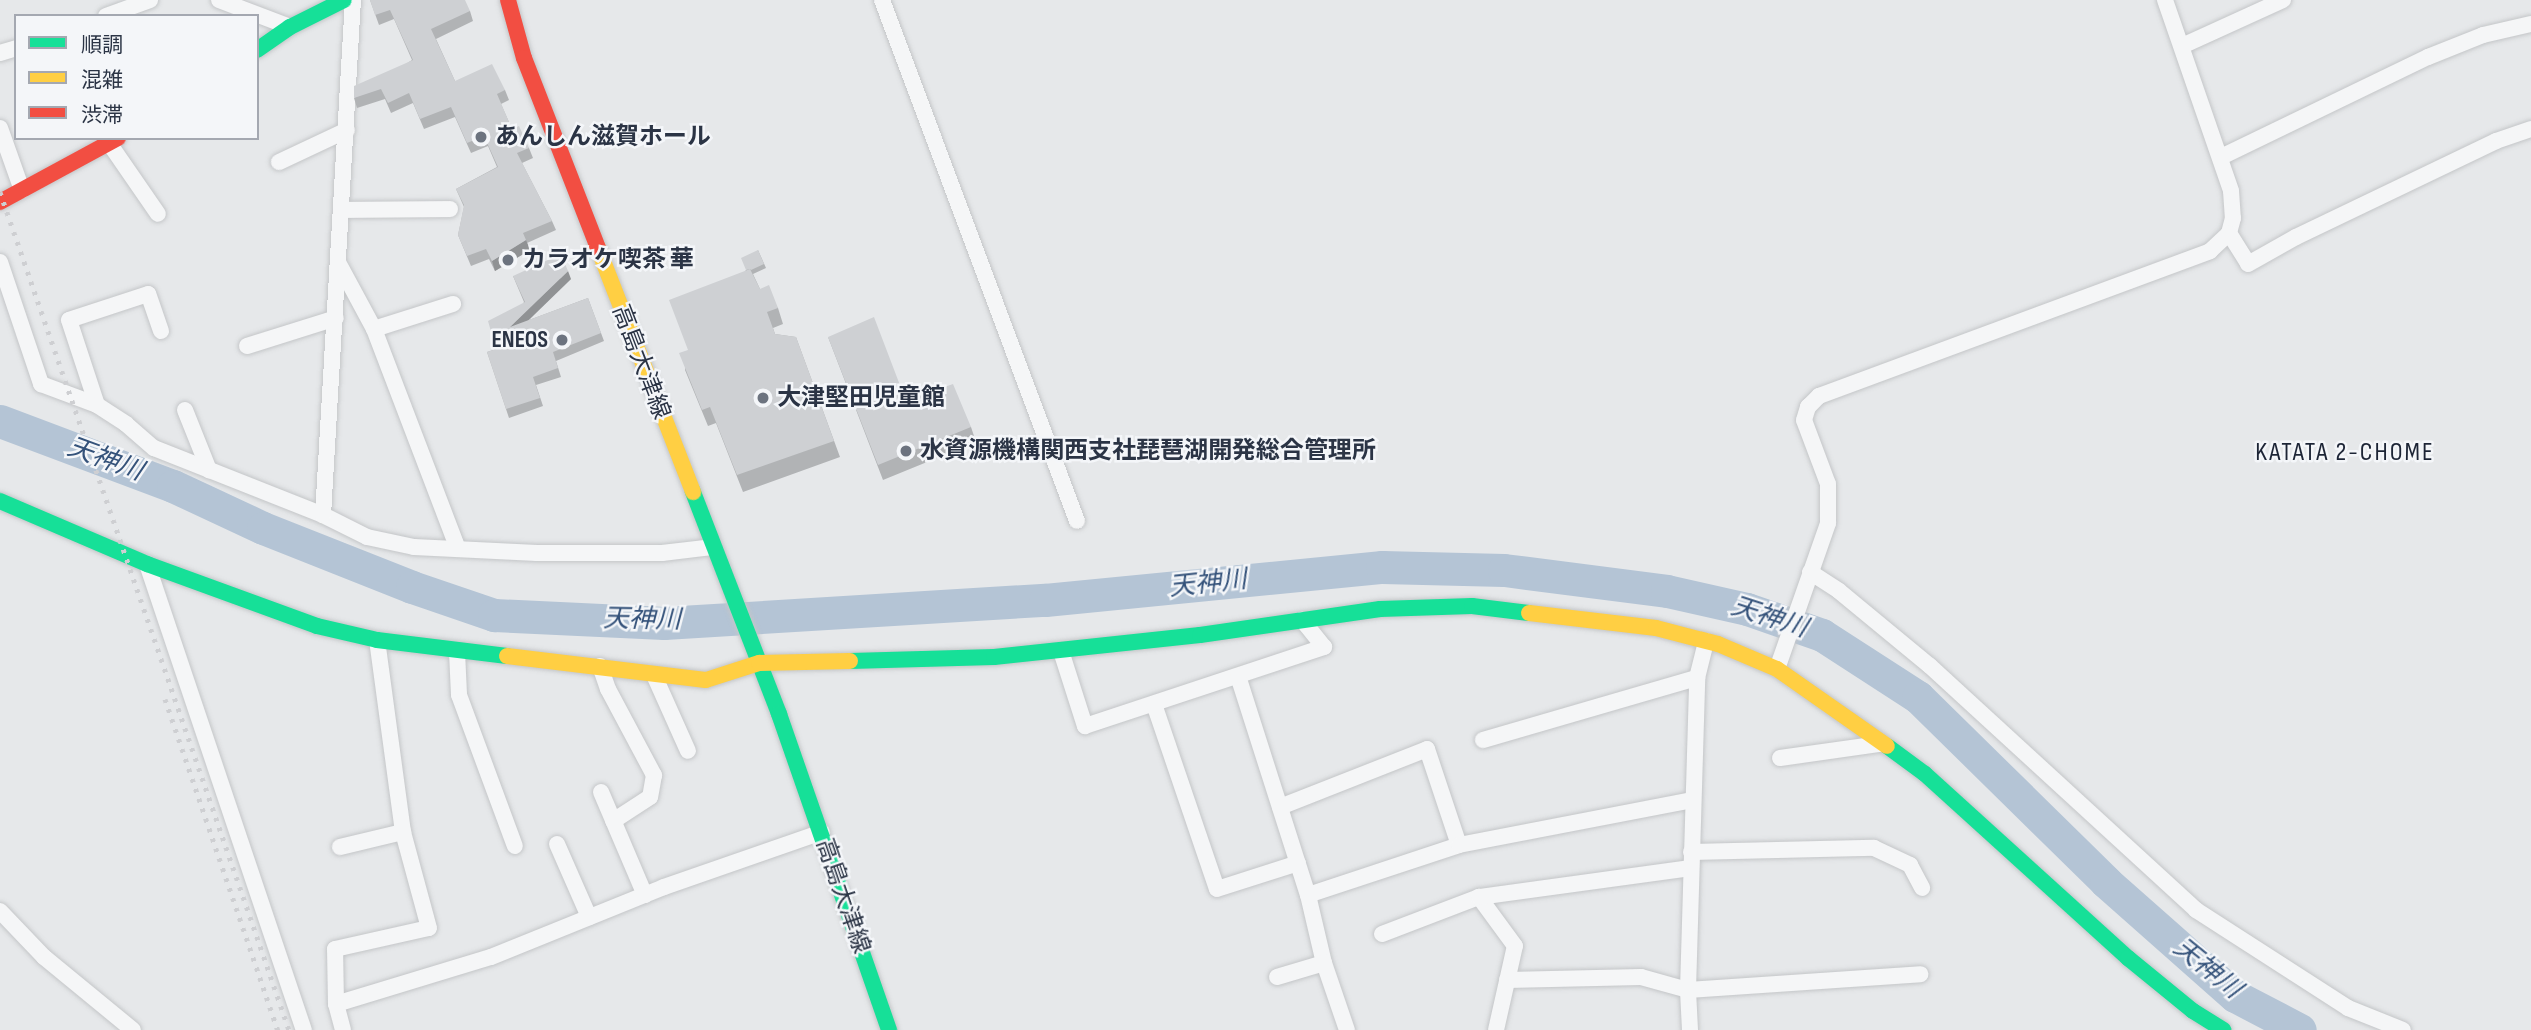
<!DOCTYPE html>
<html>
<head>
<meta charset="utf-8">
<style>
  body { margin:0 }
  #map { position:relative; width:2531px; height:1030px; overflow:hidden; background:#e6e8ea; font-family:"Sofia Sans Condensed","Noto Sans JP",sans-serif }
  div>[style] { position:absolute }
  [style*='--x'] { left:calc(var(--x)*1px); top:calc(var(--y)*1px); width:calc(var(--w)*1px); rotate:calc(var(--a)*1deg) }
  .river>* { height:33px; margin:-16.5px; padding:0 16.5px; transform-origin:16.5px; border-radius:16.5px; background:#b4c4d5 }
  .roads { filter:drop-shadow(0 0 2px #c4c6c8) drop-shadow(0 0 2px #c4c6c8) }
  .street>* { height:16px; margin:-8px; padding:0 8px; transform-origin:8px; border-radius:8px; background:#f5f6f7 }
  .fast>* { height:16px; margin:-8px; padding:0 8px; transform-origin:8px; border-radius:8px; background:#16e098 }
  .slow>* { height:16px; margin:-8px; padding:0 8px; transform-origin:8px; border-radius:8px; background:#ffcf43 }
  .jam>* { height:16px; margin:-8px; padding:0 8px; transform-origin:8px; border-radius:8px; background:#f24e42 }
  .rail>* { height:5px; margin-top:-2.5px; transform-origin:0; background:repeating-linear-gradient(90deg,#cecfd2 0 3.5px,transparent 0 10.5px) }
  .wall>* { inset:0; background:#b1b3b5 }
  .shaded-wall>* { inset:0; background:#909294 }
  .building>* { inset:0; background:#ced0d3 }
  .dots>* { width:19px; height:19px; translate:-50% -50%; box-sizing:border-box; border:4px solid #f4f6f9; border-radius:50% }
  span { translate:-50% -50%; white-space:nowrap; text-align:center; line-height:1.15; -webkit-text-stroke:5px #f4f6f9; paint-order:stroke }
  .poi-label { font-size:24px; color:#2b3445; font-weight:700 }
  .left { translate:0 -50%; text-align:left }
  .right { translate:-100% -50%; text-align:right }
  .street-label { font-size:24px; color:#2b3445 }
  .neighbourhood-label { font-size:26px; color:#1d2536; letter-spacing:2px }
  .water-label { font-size:26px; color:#34527a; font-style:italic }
  .legend { position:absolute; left:14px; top:14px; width:245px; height:126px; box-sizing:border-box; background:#f4f6f9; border:2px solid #a4a8b1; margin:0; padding:9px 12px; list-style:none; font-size:21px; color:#2b3445 }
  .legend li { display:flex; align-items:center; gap:14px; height:35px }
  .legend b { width:35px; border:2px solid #a4a8b1 }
</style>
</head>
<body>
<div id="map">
  <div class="river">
    <div style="--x:0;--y:421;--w:185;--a:20.6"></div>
    <div style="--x:173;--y:486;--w:99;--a:25"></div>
    <div style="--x:263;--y:528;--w:160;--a:21.6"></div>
    <div style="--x:412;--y:587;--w:87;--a:18.9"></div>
    <div style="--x:494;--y:615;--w:170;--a:2.7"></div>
    <div style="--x:664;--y:623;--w:382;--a:-3.5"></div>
    <div style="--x:1045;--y:600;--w:339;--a:-5.6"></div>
    <div style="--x:1382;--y:567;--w:122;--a:1.4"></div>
    <div style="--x:1504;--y:570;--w:164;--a:7.3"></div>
    <div style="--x:1667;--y:591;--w:82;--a:12.7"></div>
    <div style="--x:1747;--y:609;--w:79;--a:19.1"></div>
    <div style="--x:1822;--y:635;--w:114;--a:32.9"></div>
    <div style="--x:1918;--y:697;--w:264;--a:44.5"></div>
    <div style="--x:2106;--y:882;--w:172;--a:41.5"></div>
    <div style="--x:2235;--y:996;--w:73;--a:27.6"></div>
  </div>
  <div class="roads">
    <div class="street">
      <div style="--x:219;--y:0;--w:76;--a:20.8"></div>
      <div style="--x:882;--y:0;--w:556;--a:69.48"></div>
      <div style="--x:2165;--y:0;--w:202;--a:70.9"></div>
      <div style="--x:2231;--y:191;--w:27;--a:86"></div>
      <div style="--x:2233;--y:218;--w:16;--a:105"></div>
      <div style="--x:106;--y:16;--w:47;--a:-20"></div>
      <div style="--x:2182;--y:46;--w:111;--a:-24.5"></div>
      <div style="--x:0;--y:53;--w:17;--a:-17"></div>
      <div style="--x:0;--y:128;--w:66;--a:70.5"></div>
      <div style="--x:109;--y:143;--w:86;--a:55.4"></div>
      <div style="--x:2221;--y:157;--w:230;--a:-25.8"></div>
      <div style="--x:2428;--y:57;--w:59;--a:-21.8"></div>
      <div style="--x:2483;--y:35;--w:49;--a:-12.9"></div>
      <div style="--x:279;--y:162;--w:75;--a:-25.2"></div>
      <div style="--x:342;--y:210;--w:108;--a:-0.5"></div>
      <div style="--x:0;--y:262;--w:129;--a:71.4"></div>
      <div style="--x:41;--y:384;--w:60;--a:20.6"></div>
      <div style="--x:339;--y:264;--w:74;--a:61.7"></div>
      <div style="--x:374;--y:329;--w:235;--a:69.1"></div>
      <div style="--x:374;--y:329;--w:83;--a:-17.6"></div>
      <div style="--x:161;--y:331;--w:39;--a:-109"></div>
      <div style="--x:148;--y:294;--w:83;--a:161.8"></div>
      <div style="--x:69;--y:320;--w:89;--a:71.8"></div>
      <div style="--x:97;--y:405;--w:35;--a:33"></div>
      <div style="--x:126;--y:424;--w:37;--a:41"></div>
      <div style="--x:154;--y:448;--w:182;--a:21.6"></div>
      <div style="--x:323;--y:515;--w:49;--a:26.6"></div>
      <div style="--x:367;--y:537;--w:48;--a:12"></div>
      <div style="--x:414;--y:547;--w:123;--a:2.8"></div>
      <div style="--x:537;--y:553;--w:125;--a:0"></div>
      <div style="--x:662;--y:553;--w:50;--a:-6.8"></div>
      <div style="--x:247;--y:346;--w:93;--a:-17.5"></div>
      <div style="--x:185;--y:410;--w:65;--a:68.2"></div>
      <div style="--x:323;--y:515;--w:516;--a:-86.67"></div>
      <div style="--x:147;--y:564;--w:492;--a:71.4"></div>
      <div style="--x:1810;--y:572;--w:35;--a:33"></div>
      <div style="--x:1839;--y:591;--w:118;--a:39.5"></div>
      <div style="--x:1930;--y:666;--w:361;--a:42.5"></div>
      <div style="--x:2196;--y:910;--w:181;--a:32.8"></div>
      <div style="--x:2348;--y:1008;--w:59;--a:21.8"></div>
      <div style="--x:1061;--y:651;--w:79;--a:72.3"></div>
      <div style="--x:1085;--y:726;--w:252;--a:-18.3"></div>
      <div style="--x:1324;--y:647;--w:35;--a:-129"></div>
      <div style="--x:457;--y:652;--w:43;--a:87.3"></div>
      <div style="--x:459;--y:695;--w:161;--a:69.7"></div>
      <div style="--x:600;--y:666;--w:24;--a:71"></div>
      <div style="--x:608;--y:689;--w:98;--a:61.9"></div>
      <div style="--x:654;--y:775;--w:22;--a:100"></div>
      <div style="--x:650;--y:797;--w:44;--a:147"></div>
      <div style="--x:1777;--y:669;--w:155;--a:-70.7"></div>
      <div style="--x:1828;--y:523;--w:39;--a:-90"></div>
      <div style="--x:1828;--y:484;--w:68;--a:-110.6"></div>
      <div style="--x:1804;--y:420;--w:14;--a:-73"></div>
      <div style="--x:1808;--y:407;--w:16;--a:-45"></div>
      <div style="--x:1819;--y:396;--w:417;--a:-20.3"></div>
      <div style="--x:2210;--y:251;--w:26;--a:-43"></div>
      <div style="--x:2229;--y:233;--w:36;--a:58"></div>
      <div style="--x:2248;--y:264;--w:55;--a:-29.4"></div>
      <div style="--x:2296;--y:237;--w:222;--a:-25.6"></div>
      <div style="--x:2496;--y:141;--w:37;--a:-19"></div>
      <div style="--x:654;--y:675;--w:83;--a:65.9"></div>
      <div style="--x:1238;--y:676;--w:230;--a:72.3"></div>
      <div style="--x:1308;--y:895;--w:70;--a:76.8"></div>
      <div style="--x:1324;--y:963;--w:71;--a:71.1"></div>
      <div style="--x:1154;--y:704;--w:195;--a:71.2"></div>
      <div style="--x:1217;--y:889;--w:85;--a:-17.8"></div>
      <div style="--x:1483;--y:740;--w:223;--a:-16.2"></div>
      <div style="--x:1780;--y:758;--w:101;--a:-8"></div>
      <div style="--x:601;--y:792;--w:112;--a:66.9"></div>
      <div style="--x:1280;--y:807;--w:158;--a:-21.5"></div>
      <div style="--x:1427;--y:749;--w:101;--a:71.6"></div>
      <div style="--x:557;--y:844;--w:80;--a:66.3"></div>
      <div style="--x:340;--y:847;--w:65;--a:-13.4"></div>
      <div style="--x:1691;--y:852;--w:183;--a:-1.3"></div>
      <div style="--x:1874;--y:848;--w:40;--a:25"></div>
      <div style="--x:1910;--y:865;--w:26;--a:62"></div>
      <div style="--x:1308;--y:895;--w:159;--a:-18.3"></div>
      <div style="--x:1459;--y:845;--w:237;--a:-10.9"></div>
      <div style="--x:0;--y:911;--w:64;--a:46.3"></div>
      <div style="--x:44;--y:957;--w:115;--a:39.4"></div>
      <div style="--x:1382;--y:934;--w:104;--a:-20.9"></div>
      <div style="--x:1277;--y:977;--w:49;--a:-16.6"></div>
      <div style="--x:1507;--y:980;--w:134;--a:-1.3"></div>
      <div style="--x:1641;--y:977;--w:49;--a:15.5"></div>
      <div style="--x:1688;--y:990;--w:233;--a:-3.9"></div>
      <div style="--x:336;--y:1004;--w:162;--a:-16.9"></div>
      <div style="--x:491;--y:957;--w:187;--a:-22"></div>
      <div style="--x:664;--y:887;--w:167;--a:-19.2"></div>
      <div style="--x:343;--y:1030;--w:27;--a:-105"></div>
      <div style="--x:336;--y:1004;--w:55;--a:-91"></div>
      <div style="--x:335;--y:949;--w:96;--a:-12.6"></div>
      <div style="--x:429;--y:928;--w:99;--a:-105.2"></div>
      <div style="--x:403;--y:832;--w:194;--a:-97.7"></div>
      <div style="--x:1496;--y:1030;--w:86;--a:-77.3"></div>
      <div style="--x:1515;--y:946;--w:61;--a:-126.3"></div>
      <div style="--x:1479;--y:897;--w:213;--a:-7.8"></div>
      <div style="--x:1690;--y:1030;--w:40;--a:-92.9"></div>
      <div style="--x:1688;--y:990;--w:312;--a:-88.3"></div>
      <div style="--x:1697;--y:678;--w:38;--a:-76"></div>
    </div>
    <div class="fast">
      <div style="--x:257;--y:50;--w:40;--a:-34.9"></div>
      <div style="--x:290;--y:27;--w:60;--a:-26.6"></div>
      <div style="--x:693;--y:492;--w:238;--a:68.8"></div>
      <div style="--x:779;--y:714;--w:335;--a:70.8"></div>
      <div style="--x:0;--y:501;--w:160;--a:23.2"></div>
      <div style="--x:147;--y:564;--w:181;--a:20"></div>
      <div style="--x:317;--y:626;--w:62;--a:13.1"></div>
      <div style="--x:377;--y:640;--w:131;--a:7"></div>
      <div style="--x:850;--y:661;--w:144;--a:-1.6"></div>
      <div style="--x:994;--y:657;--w:207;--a:-6.1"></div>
      <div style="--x:1200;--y:635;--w:182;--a:-8.2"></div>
      <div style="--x:1380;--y:609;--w:92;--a:-1.9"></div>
      <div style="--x:1472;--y:606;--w:57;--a:7"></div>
      <div style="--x:1887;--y:746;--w:47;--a:36.4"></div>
      <div style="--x:1925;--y:774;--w:274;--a:42.2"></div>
      <div style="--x:2128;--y:958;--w:84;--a:39.2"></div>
      <div style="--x:2193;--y:1011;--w:36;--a:32"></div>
    </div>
    <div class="slow">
      <div style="--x:598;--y:248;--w:262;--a:68.7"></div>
      <div style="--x:1529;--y:613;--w:128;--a:6.7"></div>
      <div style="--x:1656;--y:628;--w:64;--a:14.5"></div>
      <div style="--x:1718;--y:644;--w:64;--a:23"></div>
      <div style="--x:1777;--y:669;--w:134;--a:35"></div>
      <div style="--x:507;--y:656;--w:200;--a:6.9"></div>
      <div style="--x:706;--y:680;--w:56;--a:-17.8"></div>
      <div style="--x:759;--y:663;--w:91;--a:-1.3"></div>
    </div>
    <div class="jam">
      <div style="--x:508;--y:0;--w:60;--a:74.6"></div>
      <div style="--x:524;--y:58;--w:204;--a:68.7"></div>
      <div style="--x:0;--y:202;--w:134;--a:-28.5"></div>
    </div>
  </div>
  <div class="rail">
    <div style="--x:0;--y:192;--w:886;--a:70.97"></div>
    <div style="--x:165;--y:699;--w:350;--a:71.2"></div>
  </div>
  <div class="wall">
    <div style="clip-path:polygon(370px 0,470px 11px,473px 21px,436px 39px,455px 81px,505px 90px,509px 100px,501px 104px,512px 129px,529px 148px,533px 158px,522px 163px,552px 221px,556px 230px,527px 243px,530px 250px,495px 271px,489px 259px,471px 266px,458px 235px,464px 207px,456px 189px,497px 167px,488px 146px,471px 153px,455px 117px,424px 129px,413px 103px,391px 113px,385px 99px,357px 108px,354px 98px,412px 60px,394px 19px,379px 25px)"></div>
    <div style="clip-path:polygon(758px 250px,766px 268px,753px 274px,760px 289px,778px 308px,783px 324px,773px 328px,775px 334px,796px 337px,840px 457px,743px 492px,716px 423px,708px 426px,685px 370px,688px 350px,746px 270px)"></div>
    <div style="clip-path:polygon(513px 276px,571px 279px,529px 320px,588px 298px,604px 341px,556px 361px,561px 377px,536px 385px,543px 406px,509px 418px,487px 352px,496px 349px,524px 302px)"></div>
    <div style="clip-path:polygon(828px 337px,906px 401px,971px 427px,976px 442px,883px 480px)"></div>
  </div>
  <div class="shaded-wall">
    <div style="clip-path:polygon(526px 240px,530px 250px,495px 271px,492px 261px)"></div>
    <div style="clip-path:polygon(568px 271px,571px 279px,513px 335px,510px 327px)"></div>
  </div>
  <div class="building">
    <div style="clip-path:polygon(370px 0,465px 0,470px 11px,431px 29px,455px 81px,492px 64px,505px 90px,497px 94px,512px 129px,519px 126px,529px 148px,517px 153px,552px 221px,523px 233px,526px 240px,492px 261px,486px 249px,467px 256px,458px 235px,464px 205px,456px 189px,498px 167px,484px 136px,467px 143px,451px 107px,420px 119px,409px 93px,388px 103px,381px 89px,354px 98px,354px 86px,413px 60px,390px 10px,375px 15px)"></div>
    <div style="clip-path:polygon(758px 250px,764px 264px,751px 270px,750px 269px,746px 270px,741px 258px)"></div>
    <div style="clip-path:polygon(561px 254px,568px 271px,510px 327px,588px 298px,601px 333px,553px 352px,558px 368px,533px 377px,540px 398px,506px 409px,487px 352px,496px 349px,488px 321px,525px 302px,513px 276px)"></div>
    <div style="clip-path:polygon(750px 269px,760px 289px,769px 285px,778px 308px,767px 312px,775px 334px,796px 337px,834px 441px,737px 475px,710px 407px,702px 410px,679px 353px,688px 350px,669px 300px)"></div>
    <div style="clip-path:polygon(874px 317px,906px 401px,953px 384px,971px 427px,878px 465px,828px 337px)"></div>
  </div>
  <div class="dots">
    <div style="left:481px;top:137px;background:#6c737f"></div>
    <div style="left:508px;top:260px;background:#6c737f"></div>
    <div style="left:562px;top:340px;background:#6c737f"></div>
    <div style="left:763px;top:398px;background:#6c737f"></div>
    <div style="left:906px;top:451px;background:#6c737f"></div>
  </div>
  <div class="poi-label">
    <span class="left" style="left:495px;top:137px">あんしん滋賀ホール</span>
    <span class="left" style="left:522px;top:260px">カラオケ喫茶 華</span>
    <span class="right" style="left:548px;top:340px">ENEOS</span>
    <span class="left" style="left:777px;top:398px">大津堅田児童館</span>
    <span class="left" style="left:920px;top:451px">水資源機構関西支社琵琶湖開発総合管理所</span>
  </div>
  <div class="street-label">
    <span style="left:641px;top:362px;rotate:69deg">高島大津線</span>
    <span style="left:843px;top:896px;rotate:71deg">高島大津線</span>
  </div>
  <div class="neighbourhood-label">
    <span style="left:2345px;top:453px">KATATA 2-CHOME</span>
  </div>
  <div class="water-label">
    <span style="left:105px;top:460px;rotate:20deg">天神川</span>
    <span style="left:1208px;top:584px;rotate:-6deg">天神川</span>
    <span style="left:1769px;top:618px;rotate:18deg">天神川</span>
    <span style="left:642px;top:620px;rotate:1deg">天神川</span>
    <span style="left:2207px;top:969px;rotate:39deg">天神川</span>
  </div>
  <ul class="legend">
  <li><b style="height:9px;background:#16e098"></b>順調</li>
  <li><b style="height:9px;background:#ffcf43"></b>混雑</li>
  <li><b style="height:9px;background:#f24e42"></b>渋滞</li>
  </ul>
</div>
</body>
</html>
